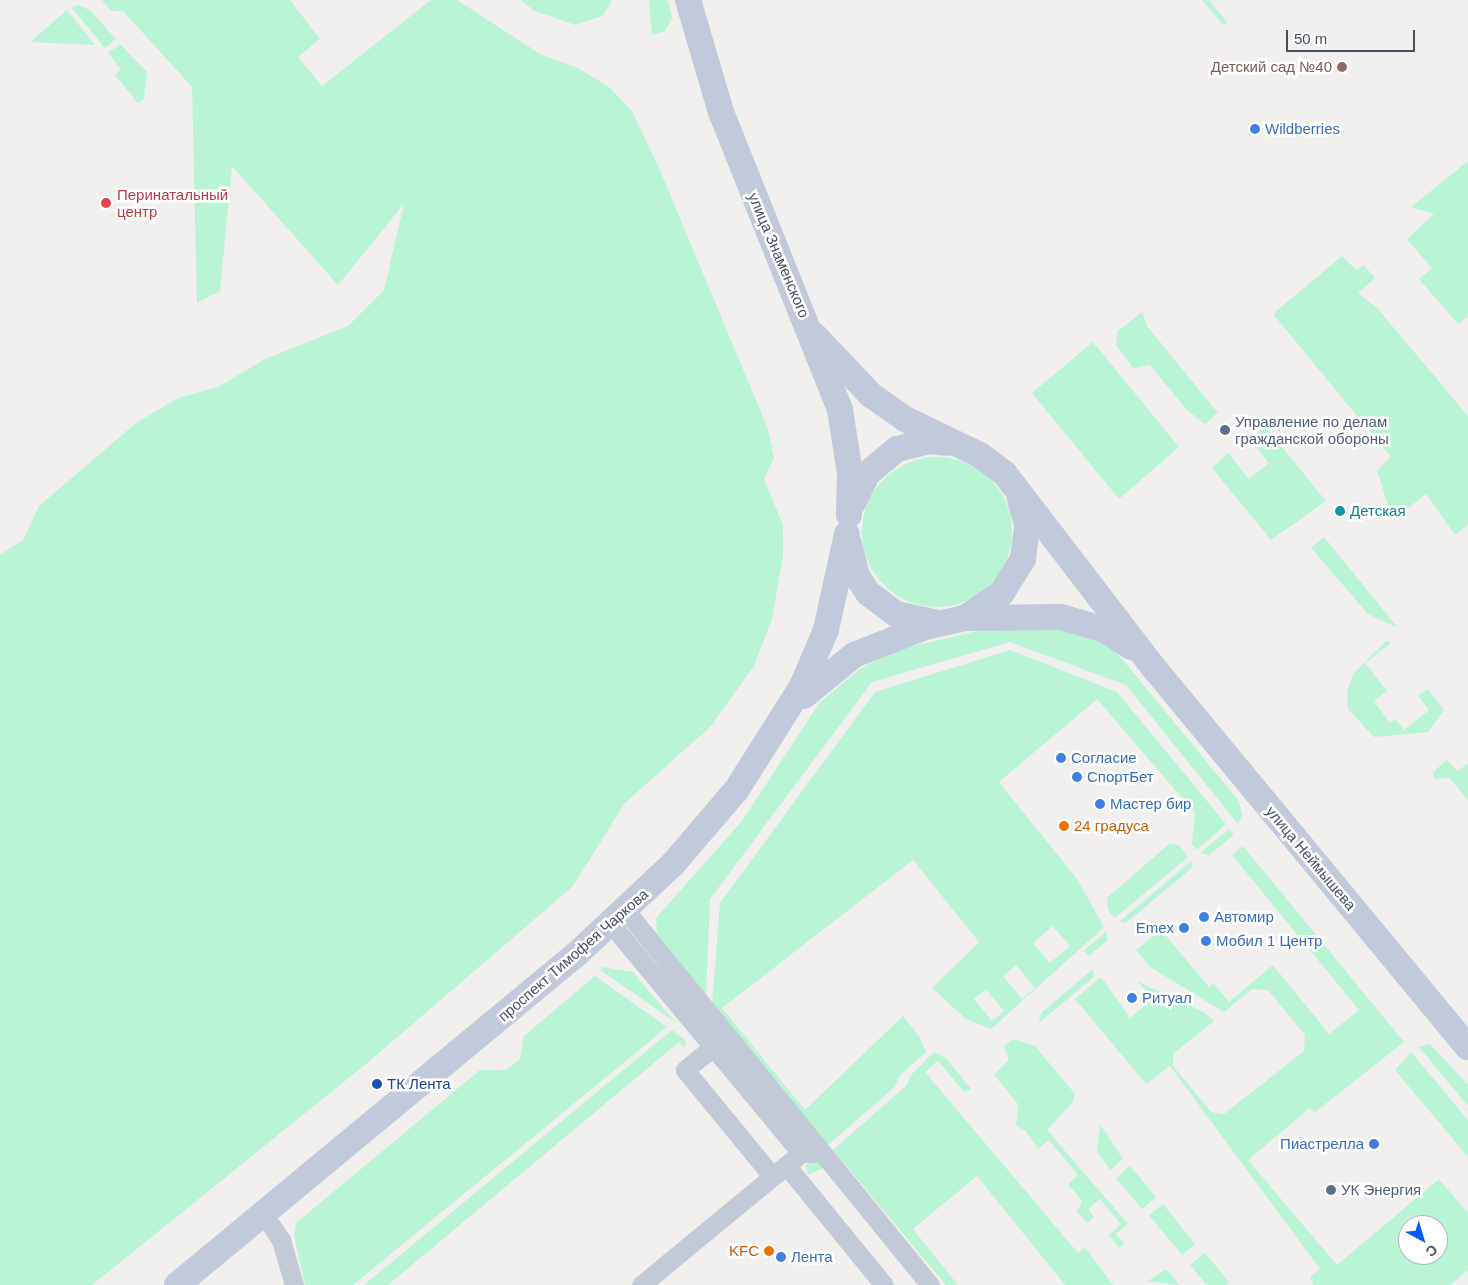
<!DOCTYPE html>
<html>
<head>
<meta charset="utf-8">
<style>
  body { margin:0 }
  #map { position:relative; width:1468px; height:1285px; overflow:hidden; background:#f2efef; font-family:Arial,sans-serif }
  div>[style] { position:absolute }
  [style*='--x'] { left:calc(var(--x)*1px); top:calc(var(--y)*1px); width:calc(var(--w)*1px); rotate:calc(var(--a)*1deg) }
  .green>* { inset:0; background:#b9f4d5 }
  .round { border-radius:50% }
  .minor>* { height:19px; margin:-9.5px; padding:0 9.5px; transform-origin:9.5px; border-radius:9.5px; background:#c1cad6 }
  .secondary>* { height:26px; margin:-13px; padding:0 13px; transform-origin:13px; border-radius:13px; background:#c0cada }
  .dots>* { width:14px; height:14px; translate:-50% -50%; box-sizing:border-box; border:2px solid #fff; border-radius:50% }
  span { translate:-50% -50%; white-space:nowrap; text-align:center; line-height:1.15; -webkit-text-stroke:5px #fff; paint-order:stroke }
  .education-label { font-size:15px; color:#785e54 }
  .right { translate:-100% -50%; text-align:right }
  .shop-label { font-size:15px; color:#366cbe }
  .left { translate:0 -50%; text-align:left }
  .health-label { font-size:15px; color:#be3a42 }
  .street-label { font-size:15px; color:#45515f }
  .service-label { font-size:15px; color:#4e5e75 }
  .culture-label { font-size:15px; color:#0d838f }
  .food-label { font-size:15px; color:#c56008 }
  .transit-label { font-size:15px; color:#164399 }
  .north { position:absolute; left:1398px; top:1215px; width:50px; height:50px; box-sizing:border-box; background:#fff; border:1px solid #b5b9bf; border-radius:50%; rotate:141deg; font-size:14px; font-weight:700; line-height:20px; text-align:center; color:#45515f }
  .north::after { content:''; display:block; margin:auto; width:18px; height:22px; background:#045af7; clip-path:polygon(50% 0,100% 100%,50% 72%,0 100%) }
  .scale { position:absolute; left:1286px; top:30px; width:129px; height:22px; box-sizing:border-box; border:2px solid #45515f; border-top:0; padding-left:6px; font-size:15px; line-height:18px; white-space:nowrap; color:#45515f; -webkit-text-stroke:4px #fff; paint-order:stroke }
</style>
</head>
<body>
<div id="map">
  <div class="green">
    <div style="clip-path:polygon(102px 0,290px 0,320px 39px,298px 57px,322px 86px,431px 0,457px 0,540px 54px,578px 68px,609px 87px,632px 111px,659px 168px,768px 429px,774px 458px,764px 479px,783px 525px,783px 556px,772px 619px,754px 666px,711px 726px,625px 803px,573px 886px,366px 1064px,92px 1285px,0 1285px,0 555px,23px 540px,39px 506px,136px 423px,178px 398px,218px 387px,263px 360px,348px 326px,384px 290px,404px 204px,338px 285px,232px 166px,220px 291px,197px 303px,192px 87px,123px 11px,111px 11px)"></div>
    <div style="clip-path:polygon(520px 0,611px 0,611px 3px,602px 16px,575px 25px,535px 11px)"></div>
    <div style="clip-path:polygon(649px 0,668px 0,672px 18px,665px 31px,652px 35px)"></div>
    <div style="clip-path:polygon(1202px 0,1209px 0,1227px 22px,1223px 25px)"></div>
    <div style="clip-path:polygon(79px 5px,91px 11px,116px 39px,105px 48px,71px 7px)"></div>
    <div style="clip-path:polygon(67px 10px,95px 45px,30px 42px)"></div>
    <div style="clip-path:polygon(120px 44px,147px 72px,144px 99px,138px 103px,115px 75px,121px 69px,108px 53px)"></div>
    <div style="clip-path:polygon(1468px 161px,1468px 316px,1458px 324px,1419px 279px,1432px 268px,1407px 239px,1434px 214px,1411px 207px)"></div>
    <div style="clip-path:polygon(1342px 256px,1356px 270px,1364px 265px,1375px 278px,1358px 293px,1378px 309px,1468px 416px,1468px 525px,1455px 535px,1426px 494px,1403px 512px,1391px 515px,1377px 470px,1391px 457px,1273px 314px)"></div>
    <div style="clip-path:polygon(1142px 312px,1147px 326px,1218px 413px,1205px 424px,1187px 410px,1150px 365px,1133px 368px,1116px 345px,1118px 331px)"></div>
    <div style="clip-path:polygon(1093px 342px,1179px 447px,1119px 499px,1032px 393px)"></div>
    <div style="clip-path:polygon(1265px 426px,1326px 501px,1271px 540px,1212px 468px,1228px 453px,1249px 479px,1269px 463px,1250px 439px)"></div>
    <div class="round" style="left:862px;top:457px;width:150px;height:150px"></div>
    <div style="clip-path:polygon(1324px 537px,1398px 628px,1368px 614px,1311px 548px)"></div>
    <div style="clip-path:polygon(1041px 629px,1073px 631px,1113px 648px,1239px 801px,1242px 816px,1238px 824px,1126px 685px,1010px 642px,872px 682px,710px 899px,706px 995px,657px 934px,656px 918px,742px 821px,820px 702px,860px 669px,896px 650px,982px 630px)"></div>
    <div style="clip-path:polygon(1387px 640px,1391px 643px,1365px 663px,1387px 691px,1374px 701px,1390px 723px,1395px 719px,1404px 730px,1429px 710px,1418px 696px,1428px 689px,1444px 710px,1428px 732px,1374px 737px,1348px 709px,1347px 692px,1353px 674px)"></div>
    <div style="clip-path:polygon(evenodd,1010px 650px,1117px 692px,1226px 824px,1197px 850px,1192px 844px,1195px 813px,1097px 699px,999px 782px,1077px 879px,1104px 927px,991px 1029px,966px 1019px,932px 988px,979px 942px,913px 860px,722px 1008px,805px 1110px,903px 1016px,919px 1036px,926px 1052px,900px 1075px,895px 1087px,828px 1145px,712px 1005px,720px 903px,875px 692px,1010px 650px,1053px 926px,1070px 946px,1050px 963px,1033px 943px,1053px 926px,1010px 650px,1016px 965px,1035px 988px,1022px 999px,1003px 976px,1016px 965px,1010px 650px,986px 989px,1004px 1011px,992px 1021px,974px 999px,986px 989px)"></div>
    <div style="clip-path:polygon(1447px 760px,1458px 771px,1468px 763px,1468px 800px,1450px 778px,1434px 779px,1433px 772px)"></div>
    <div style="clip-path:polygon(1229px 829px,1234px 835px,1209px 855px,1200px 853px)"></div>
    <div style="clip-path:polygon(1169px 844px,1179px 845px,1188px 857px,1115px 918px,1108px 910px,1107px 898px)"></div>
    <div style="clip-path:polygon(evenodd,1243px 846px,1404px 1042px,1314px 1113px,1310px 1108px,1248px 1160px,1337px 1265px,1439px 1179px,1468px 1213px,1468px 1270px,1450px 1285px,1313px 1285px,1310px 1277px,1320px 1269px,1170px 1066px,1146px 1084px,1075px 999px,1101px 977px,1130px 1018px,1153px 999px,1137px 981px,1205px 1013px,1214px 1021px,1173px 1054px,1173px 1066px,1211px 1112px,1224px 1114px,1304px 1051px,1305px 1035px,1268px 990px,1252px 989px,1224px 1012px,1150px 967px,1136px 950px,1161px 930px,1209px 987px,1213px 983px,1229px 1002px,1273px 965px,1329px 1034px,1359px 1010px,1232px 855px,1243px 846px,1408px 1225px,1438px 1225px,1438px 1255px,1408px 1255px,1408px 1225px)"></div>
    <div style="clip-path:polygon(1191px 861px,1193px 867px,1126px 923px,1119px 922px)"></div>
    <div style="clip-path:polygon(1107px 931px,1107px 941px,1089px 956px,1084px 950px)"></div>
    <div style="clip-path:polygon(603px 967px,633px 972px,675px 1022px,600px 970px)"></div>
    <div style="clip-path:polygon(1093px 969px,1094px 977px,1039px 1023px,1041px 1013px)"></div>
    <div style="clip-path:polygon(595px 976px,667px 1027px,353px 1285px,305px 1285px,294px 1235px,296px 1223px,480px 1070px,506px 1070px,520px 1059px,524px 1036px)"></div>
    <div style="clip-path:polygon(672px 1030px,686px 1041px,684px 1048px,679px 1042px,388px 1285px,364px 1285px)"></div>
    <div style="clip-path:polygon(1014px 1039px,1035px 1046px,1075px 1094px,1073px 1102px,1047px 1130px,1128px 1224px,1116px 1234px,1124px 1243px,1119px 1248px,1109px 1235px,1121px 1224px,1100px 1199px,1088px 1209px,1094px 1217px,1087px 1223px,1077px 1212px,1082px 1201px,1068px 1184px,1078px 1175px,1049px 1140px,1038px 1149px,1026px 1131px,1016px 1126px,1018px 1104px,994px 1075px,1009px 1060px,1004px 1046px)"></div>
    <div style="clip-path:polygon(1430px 1044px,1468px 1085px,1468px 1106px,1419px 1047px)"></div>
    <div style="clip-path:polygon(934px 1052px,946px 1058px,971px 1089px,964px 1092px,938px 1061px,925px 1072px,1078px 1253px,1085px 1247px,1113px 1285px,1065px 1285px,977px 1176px,913px 1229px,958px 1285px,946px 1285px,833px 1150px,907px 1085px,910px 1076px)"></div>
    <div style="clip-path:polygon(1411px 1052px,1468px 1120px,1468px 1157px,1395px 1070px)"></div>
    <div style="clip-path:polygon(1100px 1124px,1123px 1159px,1110px 1170px,1097px 1152px)"></div>
    <div style="clip-path:polygon(810px 1161px,819px 1162px,919px 1285px,823px 1168px,808px 1175px,806px 1165px)"></div>
    <div style="clip-path:polygon(1130px 1166px,1156px 1197px,1142px 1209px,1116px 1178px)"></div>
    <div style="clip-path:polygon(1163px 1204px,1195px 1244px,1182px 1255px,1149px 1215px)"></div>
    <div style="clip-path:polygon(1205px 1253px,1229px 1282px,1226px 1285px,1207px 1285px,1190px 1265px)"></div>
    <div style="clip-path:polygon(1165px 1270px,1169px 1272px,1180px 1285px,1148px 1281px)"></div>
  </div>
  <div class="minor">
    <div style="--x:626;--y:911;--w:482;--a:50.9"></div>
    <div style="--x:611;--y:924;--w:298;--a:50.3"></div>
    <div style="--x:713;--y:1047;--w:36;--a:141"></div>
    <div style="--x:685;--y:1070;--w:137;--a:50.6"></div>
    <div style="--x:786;--y:1165;--w:155;--a:50.8"></div>
    <div style="--x:263;--y:1214;--w:32;--a:55"></div>
    <div style="--x:281;--y:1240;--w:47;--a:73.9"></div>
    <div style="--x:641;--y:1285;--w:207;--a:-39.5"></div>
    <div style="--x:801;--y:1153;--w:12;--a:0"></div>
  </div>
  <div class="secondary">
    <div style="--x:688;--y:0;--w:117;--a:73.6"></div>
    <div style="--x:721;--y:112;--w:321;--a:68.2"></div>
    <div style="--x:840;--y:410;--w:64;--a:81"></div>
    <div style="--x:850;--y:473;--w:42;--a:91.4"></div>
    <div style="--x:814;--y:335;--w:83;--a:46.5"></div>
    <div style="--x:871;--y:395;--w:42;--a:35.2"></div>
    <div style="--x:905;--y:419;--w:83;--a:25.6"></div>
    <div style="--x:980;--y:455;--w:31;--a:37"></div>
    <div style="--x:1005;--y:474;--w:245;--a:52.5"></div>
    <div style="--x:1154;--y:668;--w:492;--a:50.4"></div>
    <div style="--x:853;--y:503;--w:32;--a:-64"></div>
    <div style="--x:867;--y:474;--w:39;--a:-40"></div>
    <div style="--x:897;--y:449;--w:33;--a:-14"></div>
    <div style="--x:929;--y:441;--w:18;--a:6"></div>
    <div style="--x:849;--y:544;--w:33;--a:76"></div>
    <div style="--x:857;--y:576;--w:20;--a:57"></div>
    <div style="--x:868;--y:593;--w:35;--a:37"></div>
    <div style="--x:896;--y:614;--w:39;--a:12"></div>
    <div style="--x:968;--y:616;--w:40;--a:-34"></div>
    <div style="--x:1001;--y:594;--w:41;--a:-57.8"></div>
    <div style="--x:1023;--y:559;--w:35;--a:-83"></div>
    <div style="--x:1027;--y:524;--w:26;--a:-106"></div>
    <div style="--x:804;--y:696;--w:65;--a:-39.4"></div>
    <div style="--x:854;--y:655;--w:76;--a:-21.5"></div>
    <div style="--x:925;--y:627;--w:41;--a:-12.7"></div>
    <div style="--x:965;--y:618;--w:96;--a:-0.6"></div>
    <div style="--x:1061;--y:617;--w:46;--a:16.5"></div>
    <div style="--x:1105;--y:630;--w:31;--a:33"></div>
    <div style="--x:177;--y:1285;--w:522;--a:-39.64"></div>
    <div style="--x:579;--y:952;--w:129;--a:-43.1"></div>
    <div style="--x:673;--y:864;--w:99;--a:-49.5"></div>
    <div style="--x:737;--y:789;--w:122;--a:-57.7"></div>
    <div style="--x:802;--y:686;--w:61;--a:-66.8"></div>
    <div style="--x:826;--y:630;--w:98;--a:-77.7"></div>
  </div>
  <div class="dots">
    <div style="left:1342px;top:67px;background:#8d6e63"></div>
    <div style="left:1255px;top:129px;background:#3f7fe0"></div>
    <div style="left:106px;top:203px;background:#e0444e"></div>
    <div style="left:1225px;top:430px;background:#5c6f8a"></div>
    <div style="left:1340px;top:511px;background:#0f9aa8"></div>
    <div style="left:1061px;top:758px;background:#3f7fe0"></div>
    <div style="left:1077px;top:777px;background:#3f7fe0"></div>
    <div style="left:1100px;top:804px;background:#3f7fe0"></div>
    <div style="left:1064px;top:826px;background:#e8710a"></div>
    <div style="left:1204px;top:917px;background:#3f7fe0"></div>
    <div style="left:1184px;top:928px;background:#3f7fe0"></div>
    <div style="left:1206px;top:941px;background:#3f7fe0"></div>
    <div style="left:1132px;top:998px;background:#3f7fe0"></div>
    <div style="left:377px;top:1084px;background:#1a4fb4"></div>
    <div style="left:1374px;top:1144px;background:#3f7fe0"></div>
    <div style="left:1331px;top:1190px;background:#5c6f8a"></div>
    <div style="left:769px;top:1251px;background:#e8710a"></div>
    <div style="left:781px;top:1257px;background:#3f7fe0"></div>
  </div>
  <div class="education-label">
    <span class="right" style="left:1332px;top:67px">Детский сад №40</span>
  </div>
  <div class="shop-label">
    <span class="left" style="left:1265px;top:129px">Wildberries</span>
    <span class="left" style="left:1071px;top:758px">Согласие</span>
    <span class="left" style="left:1087px;top:777px">СпортБет</span>
    <span class="left" style="left:1110px;top:804px">Мастер бир</span>
    <span class="left" style="left:1214px;top:917px">Автомир</span>
    <span class="right" style="left:1174px;top:928px">Emex</span>
    <span class="left" style="left:1216px;top:941px">Мобил 1 Центр</span>
    <span class="left" style="left:1142px;top:998px">Ритуал</span>
    <span class="right" style="left:1364px;top:1144px">Пиастрелла</span>
    <span class="left" style="left:791px;top:1257px">Лента</span>
  </div>
  <div class="health-label">
    <span class="left" style="left:117px;top:203px">Перинатальный<br>центр</span>
  </div>
  <div class="street-label">
    <span style="left:779px;top:255px;rotate:67deg">улица Знаменского</span>
    <span style="left:1311px;top:858px;rotate:50deg">улица Неймышева</span>
    <span style="left:573px;top:955px;rotate:-41deg">проспект Тимофея Чаркова</span>
  </div>
  <div class="service-label">
    <span class="left" style="left:1235px;top:430px">Управление по делам<br>гражданской обороны</span>
    <span class="left" style="left:1341px;top:1190px">УК Энергия</span>
  </div>
  <div class="culture-label">
    <span class="left" style="left:1350px;top:511px">Детская</span>
  </div>
  <div class="food-label">
    <span class="left" style="left:1074px;top:826px">24 градуса</span>
    <span class="right" style="left:759px;top:1251px">KFC</span>
  </div>
  <div class="transit-label">
    <span class="left" style="left:387px;top:1084px">ТК Лента</span>
  </div>
  <div class="north">С</div>
  <div class="scale">50 m</div>
</div>
</body>
</html>
